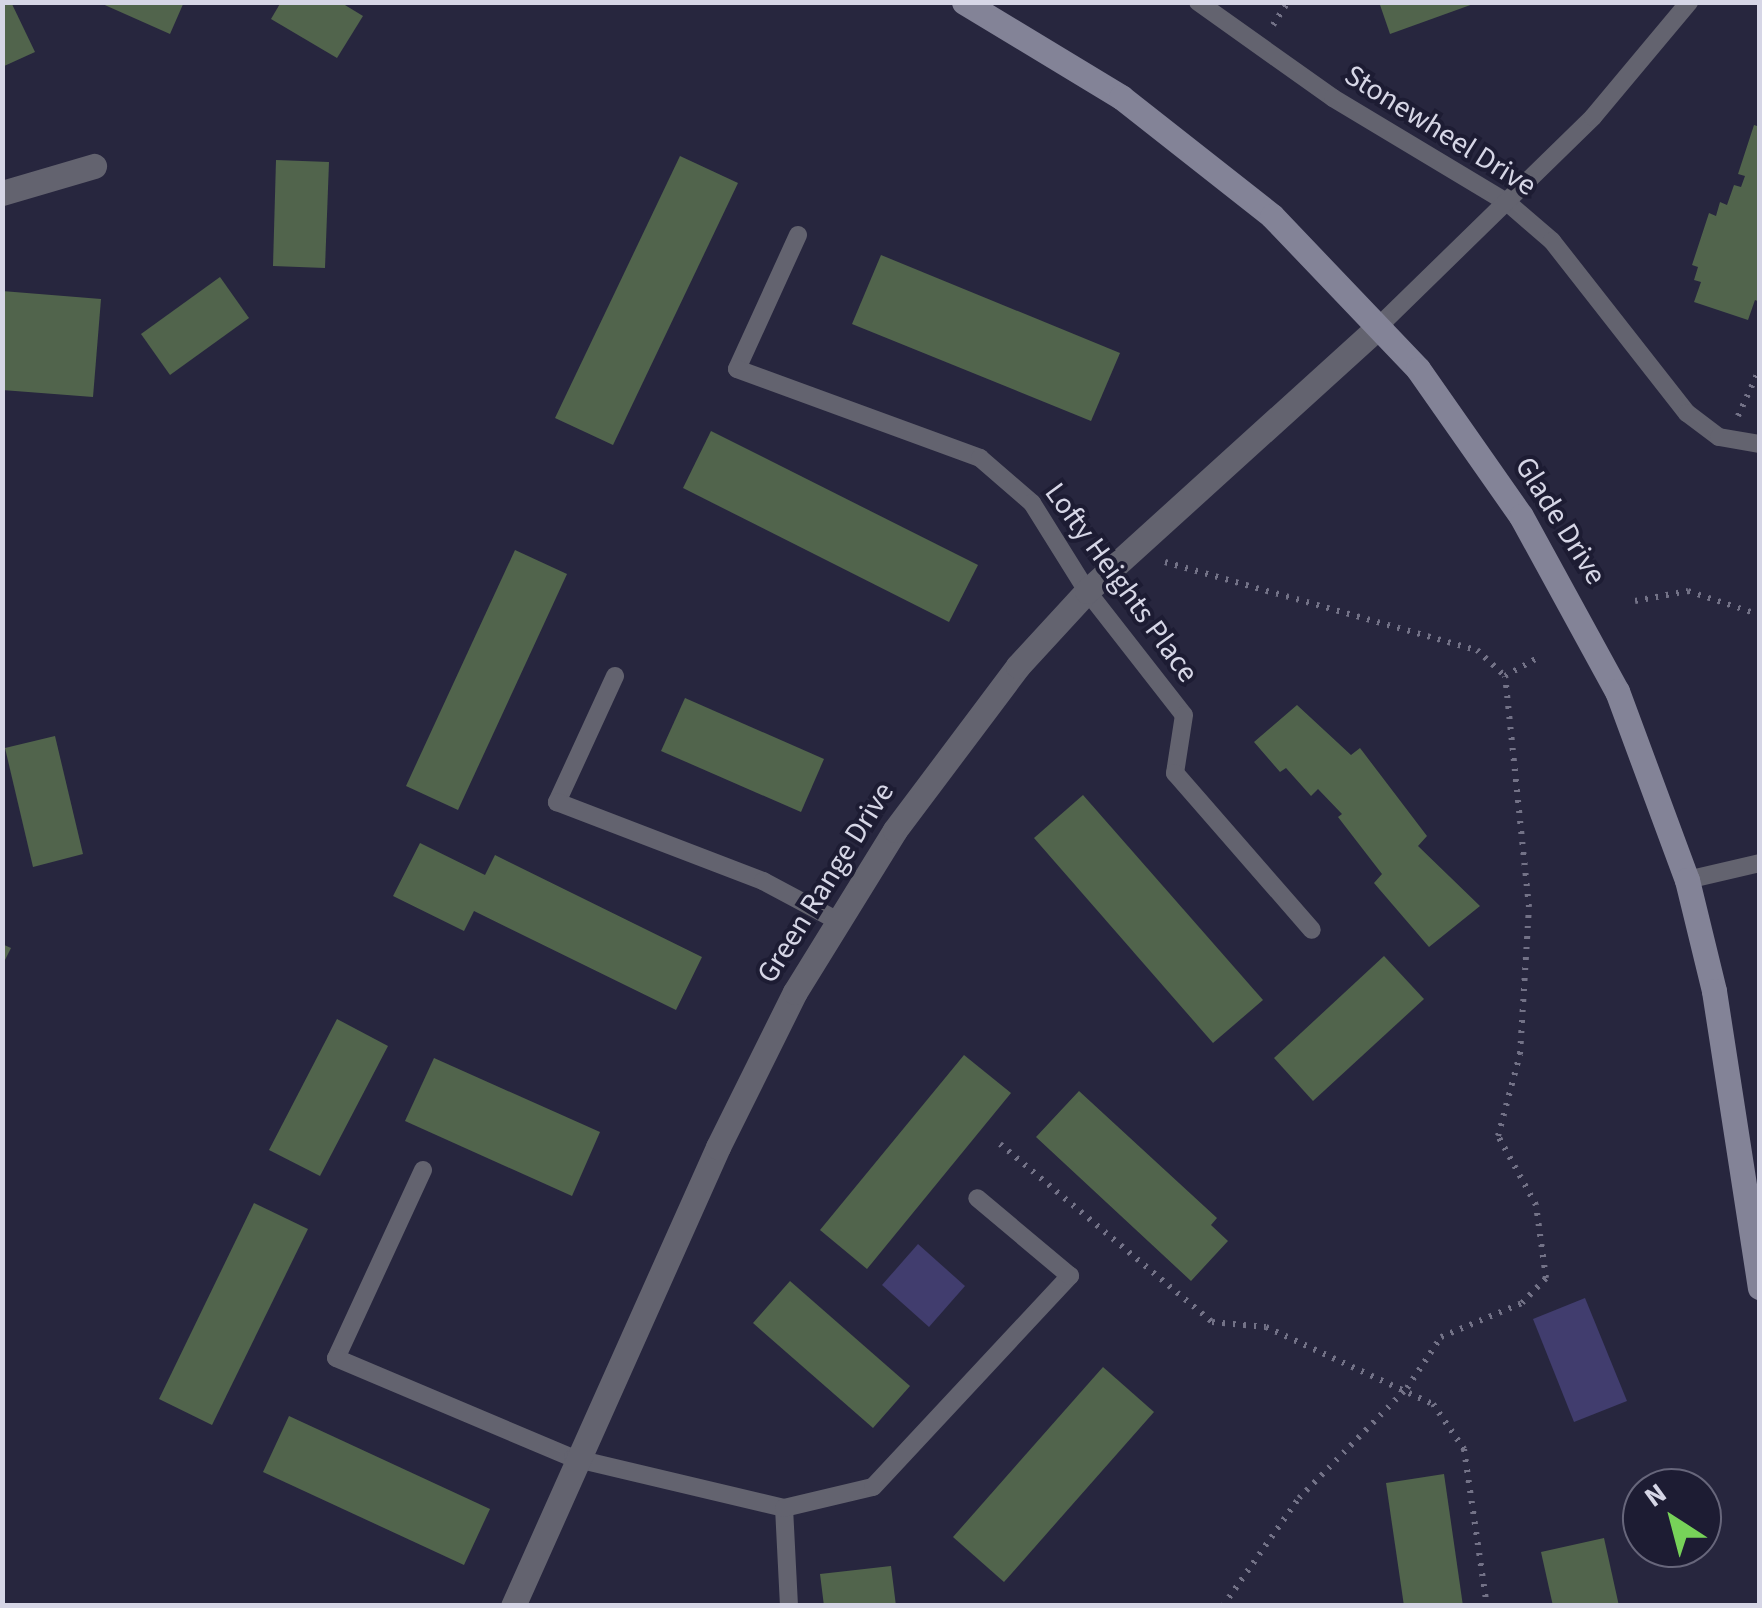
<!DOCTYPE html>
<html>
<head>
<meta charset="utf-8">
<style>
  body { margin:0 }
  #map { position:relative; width:1762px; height:1608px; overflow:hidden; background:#27263e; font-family:"Source Sans 3",sans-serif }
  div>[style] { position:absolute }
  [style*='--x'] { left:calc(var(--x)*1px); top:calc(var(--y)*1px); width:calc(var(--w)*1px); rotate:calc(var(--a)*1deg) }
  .green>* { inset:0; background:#413d6e }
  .building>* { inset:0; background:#51644c }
  .path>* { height:6px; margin-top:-3px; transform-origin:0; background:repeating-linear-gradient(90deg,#737287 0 2.5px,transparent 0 10.5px) }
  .lane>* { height:18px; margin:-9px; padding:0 9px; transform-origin:9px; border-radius:9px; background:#63636f }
  .street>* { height:25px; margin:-12.5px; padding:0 12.5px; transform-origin:12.5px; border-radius:12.5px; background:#63636f }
  .secondary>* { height:25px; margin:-12.5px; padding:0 12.5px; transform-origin:12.5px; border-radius:12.5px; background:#838397 }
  span { translate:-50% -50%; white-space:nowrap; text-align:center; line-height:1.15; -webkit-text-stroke:8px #1d1c33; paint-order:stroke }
  .street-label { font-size:30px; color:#d6d6e6 }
  .frame { position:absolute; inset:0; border:5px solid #d6d6e6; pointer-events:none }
  .north { position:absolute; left:1622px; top:1468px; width:100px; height:100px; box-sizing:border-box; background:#1d1c33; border:2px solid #67667b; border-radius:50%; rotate:324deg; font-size:28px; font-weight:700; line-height:40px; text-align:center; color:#d6d6e6 }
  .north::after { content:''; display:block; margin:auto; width:35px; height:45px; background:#77d259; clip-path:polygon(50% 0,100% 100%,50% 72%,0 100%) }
</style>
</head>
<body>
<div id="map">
  <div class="green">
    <div style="clip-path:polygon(918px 1244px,965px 1286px,929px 1327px,882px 1285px)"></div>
    <div style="clip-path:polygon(1585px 1298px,1627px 1401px,1574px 1422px,1533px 1319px)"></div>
  </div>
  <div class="building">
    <div style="clip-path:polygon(2px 2px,11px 2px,35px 52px,2px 67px)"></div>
    <div style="clip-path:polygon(98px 2px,184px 2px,170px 34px)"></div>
    <div style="clip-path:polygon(281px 2px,340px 2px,363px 16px,337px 58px,271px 19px)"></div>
    <div style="clip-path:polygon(1379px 2px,1476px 2px,1476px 3px,1390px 34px)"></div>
    <div style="clip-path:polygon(1754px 125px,1760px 127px,1760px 302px,1755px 300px,1748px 320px,1694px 302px,1701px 282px,1694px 280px,1698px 267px,1692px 265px,1709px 213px,1716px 216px,1720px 202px,1727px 205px,1734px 185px,1741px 187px,1745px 176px,1738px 174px)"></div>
    <div style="clip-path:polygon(680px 156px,738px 183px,613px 445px,555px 418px)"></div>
    <div style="clip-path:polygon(276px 160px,329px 162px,325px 268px,273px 266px)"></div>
    <div style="clip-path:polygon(881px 255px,1120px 353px,1091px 421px,852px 324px)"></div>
    <div style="clip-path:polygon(220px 277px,249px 318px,170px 375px,141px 334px)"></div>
    <div style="clip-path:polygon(2px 291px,101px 299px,93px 397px,2px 390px)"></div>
    <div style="clip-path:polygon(711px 431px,978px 565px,949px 622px,683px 488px)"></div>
    <div style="clip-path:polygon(515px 550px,567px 574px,458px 810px,406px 786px)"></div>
    <div style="clip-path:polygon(685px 698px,824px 759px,801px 812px,661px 751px)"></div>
    <div style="clip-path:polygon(1297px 705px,1351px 755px,1360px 748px,1427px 836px,1418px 846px,1480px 906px,1429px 947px,1374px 883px,1382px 874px,1338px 817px,1342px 814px,1318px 789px,1311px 796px,1286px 768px,1280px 772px,1254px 742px)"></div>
    <div style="clip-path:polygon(55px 736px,83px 854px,33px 867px,5px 748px)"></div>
    <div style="clip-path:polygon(1083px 795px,1263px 1000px,1213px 1043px,1034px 838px)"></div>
    <div style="clip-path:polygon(420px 843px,485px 875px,495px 855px,702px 957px,676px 1010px,474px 911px,464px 931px,393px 896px)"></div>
    <div style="clip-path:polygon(2px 944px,11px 948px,2px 966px)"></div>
    <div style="clip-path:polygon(1384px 956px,1424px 999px,1313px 1101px,1274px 1058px)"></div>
    <div style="clip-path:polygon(337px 1019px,388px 1046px,320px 1176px,269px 1150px)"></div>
    <div style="clip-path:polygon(964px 1055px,1011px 1093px,867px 1269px,820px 1230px)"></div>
    <div style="clip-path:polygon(434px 1058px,600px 1132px,572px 1196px,405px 1121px)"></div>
    <div style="clip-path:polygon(1079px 1091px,1217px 1218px,1211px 1225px,1228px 1241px,1191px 1281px,1036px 1137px)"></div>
    <div style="clip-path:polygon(254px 1203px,308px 1229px,212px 1425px,159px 1399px)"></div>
    <div style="clip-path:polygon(790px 1281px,910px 1386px,873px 1428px,753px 1323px)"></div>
    <div style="clip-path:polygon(1103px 1367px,1154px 1412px,1004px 1582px,953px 1537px)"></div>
    <div style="clip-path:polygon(289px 1416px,490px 1509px,464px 1565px,263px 1472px)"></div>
    <div style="clip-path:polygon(1444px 1474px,1463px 1606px,1404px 1606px,1386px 1483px)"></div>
    <div style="clip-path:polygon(1604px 1538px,1619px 1606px,1553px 1606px,1541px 1552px)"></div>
    <div style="clip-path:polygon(891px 1566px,896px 1606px,824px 1606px,820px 1574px)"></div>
  </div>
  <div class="path">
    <div style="--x:1273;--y:25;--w:27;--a:-57"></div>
    <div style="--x:1738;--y:416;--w:53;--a:-65.4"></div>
    <div style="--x:1165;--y:562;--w:324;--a:15.8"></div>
    <div style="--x:1477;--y:650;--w:38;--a:43"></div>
    <div style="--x:1505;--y:676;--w:41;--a:-29.1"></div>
    <div style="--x:1635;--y:601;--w:54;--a:-10.7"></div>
    <div style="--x:1688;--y:591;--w:76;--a:18.4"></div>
    <div style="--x:1000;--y:1144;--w:277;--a:40"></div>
    <div style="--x:1212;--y:1322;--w:54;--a:5.3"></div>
    <div style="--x:1266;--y:1327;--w:184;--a:24.8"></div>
    <div style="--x:1433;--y:1404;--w:55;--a:55.4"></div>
    <div style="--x:1464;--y:1449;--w:159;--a:81.7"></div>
    <div style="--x:1223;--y:1606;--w:132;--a:-54.9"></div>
    <div style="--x:1299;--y:1498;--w:154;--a:-45.5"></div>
    <div style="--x:1407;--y:1388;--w:61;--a:-56.3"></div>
    <div style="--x:1441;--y:1337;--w:88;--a:-22.8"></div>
    <div style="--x:1522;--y:1303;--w:35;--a:-46"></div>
    <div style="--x:1546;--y:1278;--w:74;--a:-97.8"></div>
    <div style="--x:1536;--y:1205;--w:79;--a:-118.8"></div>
    <div style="--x:1498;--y:1136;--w:85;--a:-75"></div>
    <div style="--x:1520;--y:1054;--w:147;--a:-86.5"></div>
    <div style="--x:1529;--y:907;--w:232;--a:-95.9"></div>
  </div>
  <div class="lane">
    <div style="--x:1198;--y:2;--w:166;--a:35.4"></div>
    <div style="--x:1333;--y:98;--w:204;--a:31"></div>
    <div style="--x:1508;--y:203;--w:58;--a:40.8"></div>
    <div style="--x:1552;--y:241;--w:219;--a:51.9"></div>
    <div style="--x:1687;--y:413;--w:40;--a:37"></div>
    <div style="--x:1719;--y:437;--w:42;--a:9.7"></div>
    <div style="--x:798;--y:235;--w:147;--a:114.5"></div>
    <div style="--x:737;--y:369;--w:259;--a:20.1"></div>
    <div style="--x:980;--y:458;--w:69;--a:40.9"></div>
    <div style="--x:1032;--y:503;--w:104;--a:58"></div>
    <div style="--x:1087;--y:591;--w:157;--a:52"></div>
    <div style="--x:1184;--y:715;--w:59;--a:98.8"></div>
    <div style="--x:1175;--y:773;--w:208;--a:48.9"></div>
    <div style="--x:1380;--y:325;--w:298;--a:-44.3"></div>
    <div style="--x:1593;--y:117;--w:150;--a:-50.1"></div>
    <div style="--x:615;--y:676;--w:139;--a:114.7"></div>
    <div style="--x:557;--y:802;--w:221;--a:21"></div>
    <div style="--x:763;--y:881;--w:85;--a:28.1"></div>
    <div style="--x:1687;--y:880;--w:75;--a:-13.1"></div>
    <div style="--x:423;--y:1170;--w:207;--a:114.8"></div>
    <div style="--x:336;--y:1358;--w:257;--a:22.9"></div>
    <div style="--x:573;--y:1458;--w:217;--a:13.3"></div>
    <div style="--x:789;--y:1606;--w:98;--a:-92.9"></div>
    <div style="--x:784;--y:1508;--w:91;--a:-13.3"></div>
    <div style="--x:873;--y:1487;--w:289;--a:-47"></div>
    <div style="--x:1070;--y:1276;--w:121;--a:-140"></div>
  </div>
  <div class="street">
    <div style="--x:2;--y:193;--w:96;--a:-16.4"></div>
    <div style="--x:513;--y:1606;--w:503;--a:-65.93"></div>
    <div style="--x:718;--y:1147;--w:173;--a:-63.6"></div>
    <div style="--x:795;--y:992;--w:190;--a:-58.3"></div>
    <div style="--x:895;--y:830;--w:205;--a:-53.1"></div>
    <div style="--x:1018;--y:666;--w:102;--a:-47.4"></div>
    <div style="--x:1087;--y:591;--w:396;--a:-42.2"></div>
  </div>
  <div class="secondary">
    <div style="--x:964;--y:2;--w:184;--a:31.2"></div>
    <div style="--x:1121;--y:97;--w:192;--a:38.2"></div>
    <div style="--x:1272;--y:216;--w:211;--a:46.3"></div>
    <div style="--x:1418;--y:369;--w:179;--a:55"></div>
    <div style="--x:1521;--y:516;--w:200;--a:61.3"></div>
    <div style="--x:1617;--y:691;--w:202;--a:69.7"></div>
    <div style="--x:1687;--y:880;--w:114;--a:76.3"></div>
    <div style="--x:1714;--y:991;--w:300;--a:81.2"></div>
  </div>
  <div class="street-label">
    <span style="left:1440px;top:131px;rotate:32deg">Stonewheel Drive</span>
    <span style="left:1560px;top:521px;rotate:58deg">Glade Drive</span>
    <span style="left:1121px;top:583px;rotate:54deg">Lofty Heights Place</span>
    <span style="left:826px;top:883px;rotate:-58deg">Green Range Drive</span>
  </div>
  <div class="frame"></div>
  <div class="north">N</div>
</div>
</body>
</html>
